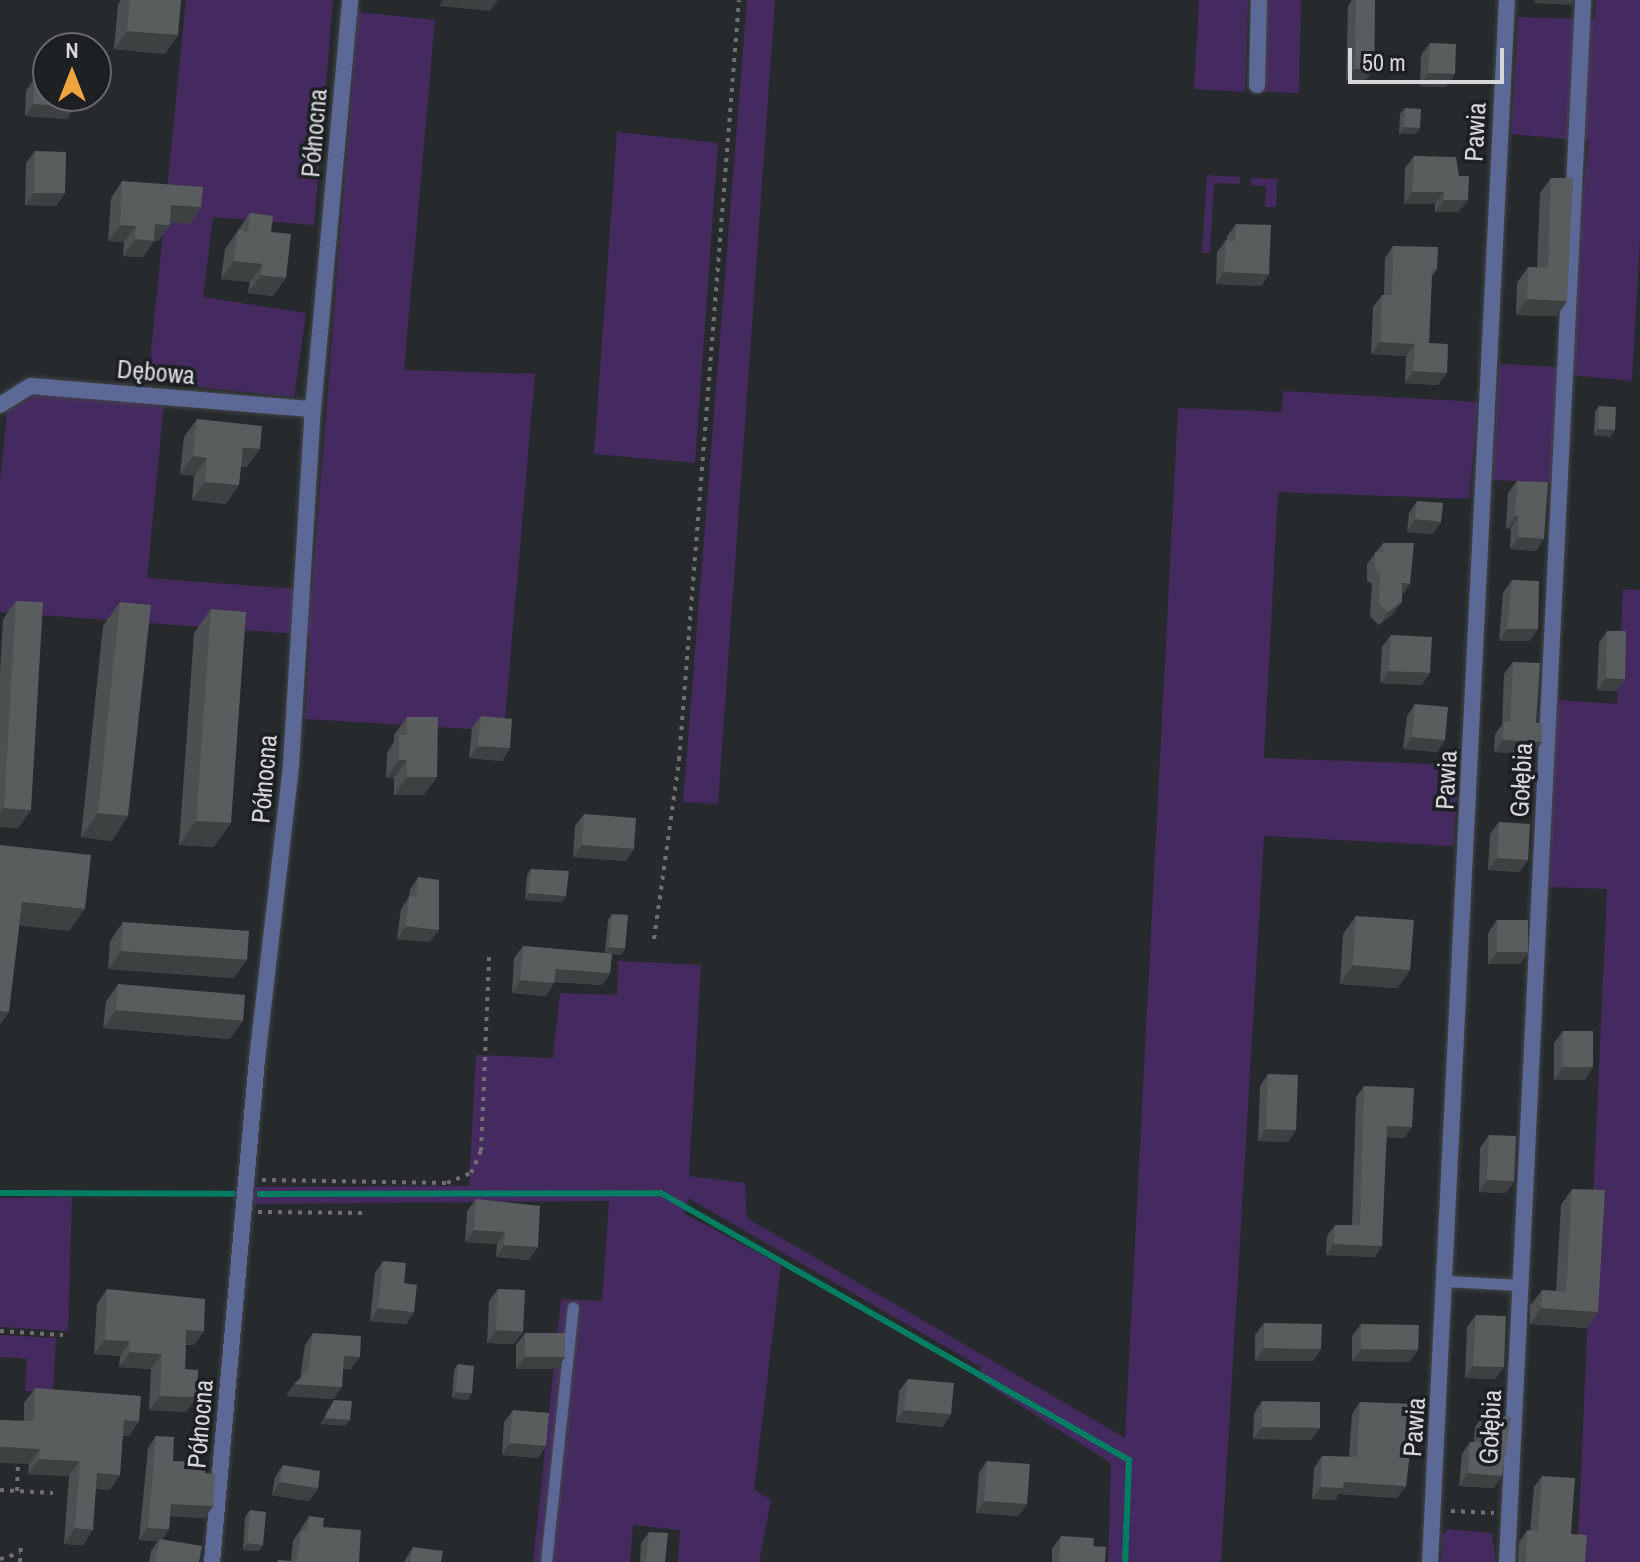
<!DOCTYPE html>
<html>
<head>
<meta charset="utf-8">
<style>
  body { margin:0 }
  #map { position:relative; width:1640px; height:1562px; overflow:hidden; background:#272a2c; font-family:"Archivo Narrow",sans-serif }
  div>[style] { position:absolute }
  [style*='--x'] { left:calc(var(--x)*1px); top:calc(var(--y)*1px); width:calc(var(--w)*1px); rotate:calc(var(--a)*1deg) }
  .green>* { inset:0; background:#452a60 }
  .stream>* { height:6px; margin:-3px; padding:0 3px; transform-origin:3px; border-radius:3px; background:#007e63 }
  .path>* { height:4px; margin-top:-2px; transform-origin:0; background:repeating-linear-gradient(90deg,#6e7072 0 4px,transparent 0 10px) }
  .roads { filter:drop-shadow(0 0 2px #434648) drop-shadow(0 0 2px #434648) }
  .lane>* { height:11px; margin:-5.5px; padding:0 5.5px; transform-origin:5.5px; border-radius:5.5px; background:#5c6996 }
  .street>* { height:16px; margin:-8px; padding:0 8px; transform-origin:8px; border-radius:8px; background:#5c6996 }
  .wall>* { inset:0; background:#4d5051 }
  .shaded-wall>* { inset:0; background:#3e4142 }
  .building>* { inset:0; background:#595d5e }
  span { translate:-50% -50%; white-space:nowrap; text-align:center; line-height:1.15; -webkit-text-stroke:7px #1d2022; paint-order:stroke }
  .street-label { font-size:26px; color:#d5d7d8 }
  .north { position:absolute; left:32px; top:32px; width:80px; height:80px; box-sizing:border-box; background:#1d2022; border:2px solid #67696b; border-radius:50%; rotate:0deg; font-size:22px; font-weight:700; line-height:32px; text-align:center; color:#d5d7d8 }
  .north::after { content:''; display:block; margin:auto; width:28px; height:36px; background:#f1a540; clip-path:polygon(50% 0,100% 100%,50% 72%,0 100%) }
  .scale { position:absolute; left:1348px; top:48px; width:156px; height:36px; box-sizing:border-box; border:4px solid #d5d7d8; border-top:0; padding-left:10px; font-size:24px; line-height:28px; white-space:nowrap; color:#d5d7d8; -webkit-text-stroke:6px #1d2022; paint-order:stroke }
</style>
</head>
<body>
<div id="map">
  <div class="green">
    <div style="clip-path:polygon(186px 0,333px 0,314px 225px,213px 217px,203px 297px,306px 313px,294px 397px,148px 382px)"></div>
    <div style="clip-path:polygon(747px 0,775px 0,718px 804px,683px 802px)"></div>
    <div style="clip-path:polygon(1199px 0,1248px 0,1245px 92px,1194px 89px)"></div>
    <div style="clip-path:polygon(1265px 0,1301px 0,1299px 93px,1260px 92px)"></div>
    <div style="clip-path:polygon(1596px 0,1640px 0,1640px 238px,1632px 381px,1572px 375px,1578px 236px,1589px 141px,1511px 134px,1518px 17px,1595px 19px)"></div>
    <div style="clip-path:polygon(358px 12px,435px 20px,404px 370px,535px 374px,504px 731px,305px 719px,310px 635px,0 612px,0 484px,7px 411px,39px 393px,164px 404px,147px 578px,312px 590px)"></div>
    <div style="clip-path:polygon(617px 132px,718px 143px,695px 463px,594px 454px)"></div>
    <div style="clip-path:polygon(1207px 175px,1240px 177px,1240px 184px,1214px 183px,1210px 253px,1202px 253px)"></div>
    <div style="clip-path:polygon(1251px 178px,1277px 179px,1276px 207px,1265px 207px,1266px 186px,1251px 185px)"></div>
    <div style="clip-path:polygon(1499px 364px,1560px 367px,1555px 483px,1492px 480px)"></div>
    <div style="clip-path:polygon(1283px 391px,1478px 402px,1469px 499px,1278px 492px,1264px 758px,1459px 765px,1453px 846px,1264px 836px,1221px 1562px,1108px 1562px,1111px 1463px,979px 1379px,981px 1367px,688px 1198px,685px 1214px,781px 1265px,754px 1490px,771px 1500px,759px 1562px,678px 1562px,680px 1530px,633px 1525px,630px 1562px,533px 1562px,561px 1299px,602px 1301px,609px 1201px,250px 1204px,255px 1187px,469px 1186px,476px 1055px,553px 1058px,560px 993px,617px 995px,618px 961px,701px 965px,689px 1176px,745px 1183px,747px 1218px,1125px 1438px,1178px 408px,1282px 412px)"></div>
    <div style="clip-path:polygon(1623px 589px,1640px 590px,1640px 1562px,1577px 1562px,1607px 889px,1549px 887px,1557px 700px,1617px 704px)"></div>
    <div style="clip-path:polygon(72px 1197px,68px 1331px,0 1327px,0 1198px)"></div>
    <div style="clip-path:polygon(0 1335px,56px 1338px,53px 1392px,25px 1391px,27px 1359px,0 1357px)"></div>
    <div style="clip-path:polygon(1449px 1529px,1492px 1533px,1496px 1562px,1441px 1562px,1442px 1534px)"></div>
  </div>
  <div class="stream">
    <div style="--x:0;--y:1193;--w:234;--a:0.2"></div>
    <div style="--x:260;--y:1194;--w:401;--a:-0.1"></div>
    <div style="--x:661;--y:1193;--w:539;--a:29.71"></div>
    <div style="--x:1129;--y:1460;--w:102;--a:92.2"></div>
  </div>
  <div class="path">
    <div style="--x:654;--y:939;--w:181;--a:-82"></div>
    <div style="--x:679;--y:760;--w:762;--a:-85.49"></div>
    <div style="--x:262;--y:1180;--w:185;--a:0.9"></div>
    <div style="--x:447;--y:1183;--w:26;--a:-23"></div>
    <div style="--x:471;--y:1173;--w:24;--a:-66"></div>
    <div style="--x:481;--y:1151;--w:194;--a:-87.6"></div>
    <div style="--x:258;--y:1212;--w:106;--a:0.5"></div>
    <div style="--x:0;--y:1331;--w:63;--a:3.6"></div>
    <div style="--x:0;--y:1490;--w:53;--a:3.2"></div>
    <div style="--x:17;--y:1491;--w:30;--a:-88"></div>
    <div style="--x:1451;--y:1511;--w:43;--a:2.7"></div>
    <div style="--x:0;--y:1559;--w:21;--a:-17"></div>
    <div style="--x:20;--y:1562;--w:17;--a:-87"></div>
  </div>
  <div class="roads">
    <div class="lane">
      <div style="--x:1446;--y:1281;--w:74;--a:3.1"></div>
      <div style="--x:546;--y:1562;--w:256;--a:-84"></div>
    </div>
    <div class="street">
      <div style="--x:1257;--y:85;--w:85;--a:-88.7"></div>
      <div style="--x:0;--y:405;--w:36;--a:-32"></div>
      <div style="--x:31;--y:386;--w:283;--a:4.7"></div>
      <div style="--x:212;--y:1562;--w:504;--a:-84.88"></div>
      <div style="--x:257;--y:1060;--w:297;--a:-83.4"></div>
      <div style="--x:291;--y:765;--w:357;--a:-86.5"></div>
      <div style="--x:313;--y:409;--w:411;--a:-84.8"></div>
      <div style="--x:1430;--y:1562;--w:1564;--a:-87.18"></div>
      <div style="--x:1507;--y:1562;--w:1564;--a:-87.21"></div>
    </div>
  </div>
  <div class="wall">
    <div style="clip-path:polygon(121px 0,181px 0,165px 54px,114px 49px,118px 4px)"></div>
    <div style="clip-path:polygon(1352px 0,1375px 0,1374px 69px,1365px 81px,1346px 81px,1348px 6px)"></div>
    <div style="clip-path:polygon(1430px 43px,1446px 87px,1420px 86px,1421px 55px)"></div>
    <div style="clip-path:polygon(35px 78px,75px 106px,67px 119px,25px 116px,26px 91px)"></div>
    <div style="clip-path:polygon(1405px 108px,1420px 128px,1415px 134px,1399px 134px,1400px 114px)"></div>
    <div style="clip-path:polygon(35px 151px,65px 193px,56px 206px,25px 205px,26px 163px)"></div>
    <div style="clip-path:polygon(1414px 156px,1459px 212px,1435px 212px,1435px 204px,1404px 204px,1405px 168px)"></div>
    <div style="clip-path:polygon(1551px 178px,1567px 301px,1557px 316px,1516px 315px,1517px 283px,1528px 267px,1537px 268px,1540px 193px)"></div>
    <div style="clip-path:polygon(122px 181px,201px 207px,190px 224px,170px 222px,158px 241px,154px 241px,143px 257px,123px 256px,124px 242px,108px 241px,111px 198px)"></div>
    <div style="clip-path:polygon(250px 213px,271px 232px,273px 296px,248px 293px,250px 282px,221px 279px,225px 249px)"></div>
    <div style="clip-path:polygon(1236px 224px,1269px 274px,1261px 286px,1216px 284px,1217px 252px,1226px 240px,1227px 240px,1227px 236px)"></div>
    <div style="clip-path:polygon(1393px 246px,1437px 269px,1432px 276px,1429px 343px,1438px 385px,1405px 383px,1406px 356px,1371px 354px,1373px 307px,1382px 295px,1384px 295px,1385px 258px)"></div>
    <div style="clip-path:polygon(1599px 406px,1611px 437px,1594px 435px,1595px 412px)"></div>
    <div style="clip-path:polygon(197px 419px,247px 467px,241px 467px,226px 504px,192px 500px,194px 476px,180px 474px,184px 437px)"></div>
    <div style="clip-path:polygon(1517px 481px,1536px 551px,1510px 549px,1511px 529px,1506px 528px,1508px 493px)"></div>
    <div style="clip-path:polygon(1417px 501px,1433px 534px,1407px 532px,1409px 513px)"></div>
    <div style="clip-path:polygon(1383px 543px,1402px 596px,1393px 614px,1379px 625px,1370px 616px,1372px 584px,1367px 581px,1367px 564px)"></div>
    <div style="clip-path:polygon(1512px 580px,1530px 641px,1499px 641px,1503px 593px)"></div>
    <div style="clip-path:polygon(16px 601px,31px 810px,18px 828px,0 827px,0 674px,3px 619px)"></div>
    <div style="clip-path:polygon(120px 602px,112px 841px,81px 837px,103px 626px)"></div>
    <div style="clip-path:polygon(211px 609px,214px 847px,179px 845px,194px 633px)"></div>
    <div style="clip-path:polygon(1607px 631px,1625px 679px,1616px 691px,1597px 690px,1599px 643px)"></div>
    <div style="clip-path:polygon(1391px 635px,1422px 685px,1380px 683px,1382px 647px)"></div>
    <div style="clip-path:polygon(1513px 662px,1536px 723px,1542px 742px,1533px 754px,1494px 752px,1495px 734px,1502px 725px,1504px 674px)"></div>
    <div style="clip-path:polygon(1415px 704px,1445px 740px,1437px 752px,1403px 749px,1407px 716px)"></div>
    <div style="clip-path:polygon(481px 716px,510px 748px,502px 761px,469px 758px,472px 728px)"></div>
    <div style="clip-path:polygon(407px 717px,424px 795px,394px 795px,394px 778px,386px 778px,387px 753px,394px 742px,394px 735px)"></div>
    <div style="clip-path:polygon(584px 814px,626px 861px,573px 857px,575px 826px)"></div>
    <div style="clip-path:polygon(1499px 822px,1520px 872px,1488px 870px,1490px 834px)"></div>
    <div style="clip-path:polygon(531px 869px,566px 896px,562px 902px,525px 900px,527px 875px)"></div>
    <div style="clip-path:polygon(418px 877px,430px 942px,397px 939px,401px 909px,409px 897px,410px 890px)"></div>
    <div style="clip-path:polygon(612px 914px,621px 955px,612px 954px,610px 973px,602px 985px,554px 982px,546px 996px,512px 993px,514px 958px,523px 946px,605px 953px,608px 920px)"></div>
    <div style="clip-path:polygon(1356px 916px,1410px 970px,1397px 988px,1340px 984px,1343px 934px)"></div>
    <div style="clip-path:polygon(1497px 920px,1528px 952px,1520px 964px,1488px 964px,1488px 933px)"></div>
    <div style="clip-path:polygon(123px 922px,234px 978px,108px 969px,110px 941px)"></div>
    <div style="clip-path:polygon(118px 984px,230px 1039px,103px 1028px,106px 1002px)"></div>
    <div style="clip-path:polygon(1563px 1031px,1585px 1080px,1554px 1080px,1554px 1043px)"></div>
    <div style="clip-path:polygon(1268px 1074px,1296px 1130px,1288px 1142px,1258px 1141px,1260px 1086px)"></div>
    <div style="clip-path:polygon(1364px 1086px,1404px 1138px,1387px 1137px,1375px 1257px,1326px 1255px,1327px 1236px,1335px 1225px,1352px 1225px,1356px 1097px)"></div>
    <div style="clip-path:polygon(1489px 1135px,1514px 1181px,1506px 1193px,1479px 1192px,1480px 1148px)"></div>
    <div style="clip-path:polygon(1572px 1189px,1598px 1312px,1587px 1328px,1530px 1324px,1530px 1306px,1542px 1290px,1556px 1291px,1561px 1205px)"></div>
    <div style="clip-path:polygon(476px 1199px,529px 1260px,496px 1257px,497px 1244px,465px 1242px,467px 1211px)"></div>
    <div style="clip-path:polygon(383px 1261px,414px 1312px,406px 1324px,370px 1321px,375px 1273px)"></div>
    <div style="clip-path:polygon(107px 1289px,204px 1331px,194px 1345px,186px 1345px,185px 1369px,197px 1397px,186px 1412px,149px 1410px,151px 1369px,119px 1367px,120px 1356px,94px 1354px,97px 1304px)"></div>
    <div style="clip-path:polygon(498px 1289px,514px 1344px,487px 1343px,489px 1301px)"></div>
    <div style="clip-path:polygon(1476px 1315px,1504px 1367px,1495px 1379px,1465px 1378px,1467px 1327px)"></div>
    <div style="clip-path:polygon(1264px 1323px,1321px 1349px,1313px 1361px,1255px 1361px,1255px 1335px)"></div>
    <div style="clip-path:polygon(1361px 1324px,1410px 1362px,1352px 1361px,1352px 1336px)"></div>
    <div style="clip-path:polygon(313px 1333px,351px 1369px,343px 1369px,334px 1399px,286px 1396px,294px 1384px,300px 1379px,305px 1345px)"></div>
    <div style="clip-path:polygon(525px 1333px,565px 1357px,557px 1369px,516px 1369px,516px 1345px)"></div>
    <div style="clip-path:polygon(458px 1364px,468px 1400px,452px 1398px,454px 1370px)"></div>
    <div style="clip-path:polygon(908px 1379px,951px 1414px,942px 1427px,896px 1422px,899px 1391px)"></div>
    <div style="clip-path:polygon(35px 1388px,139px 1421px,129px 1436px,123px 1436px,110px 1490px,96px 1489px,83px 1545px,64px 1544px,69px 1476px,28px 1474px,29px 1464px,24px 1421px,24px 1403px)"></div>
    <div style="clip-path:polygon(1262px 1401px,1311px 1440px,1253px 1439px,1254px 1413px)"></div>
    <div style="clip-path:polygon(1360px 1402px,1406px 1486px,1397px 1498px,1339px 1494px,1335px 1500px,1312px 1499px,1314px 1468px,1322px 1456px,1349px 1457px,1352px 1414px)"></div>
    <div style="clip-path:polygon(513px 1410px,546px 1446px,538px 1458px,502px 1455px,504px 1422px)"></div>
    <div style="clip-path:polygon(1483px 1415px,1494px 1488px,1459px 1486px,1462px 1454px,1470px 1442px,1474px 1442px,1475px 1427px)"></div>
    <div style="clip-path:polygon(156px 1436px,173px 1461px,205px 1473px,213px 1506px,205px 1518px,170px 1516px,169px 1529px,162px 1539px,199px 1562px,149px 1562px,151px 1551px,158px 1541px,139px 1540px,148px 1448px)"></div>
    <div style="clip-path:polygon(987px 1461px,1027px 1504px,1018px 1516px,976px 1513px,979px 1473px)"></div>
    <div style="clip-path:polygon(283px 1465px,318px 1488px,309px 1501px,272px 1495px,275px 1477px)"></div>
    <div style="clip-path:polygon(1542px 1476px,1585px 1562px,1518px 1562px,1519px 1542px,1527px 1530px,1530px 1531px,1534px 1487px)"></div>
    <div style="clip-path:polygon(250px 1510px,263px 1545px,259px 1551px,243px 1550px,245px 1517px)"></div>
    <div style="clip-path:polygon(309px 1516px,323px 1527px,359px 1562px,277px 1562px,278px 1560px,291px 1561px,293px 1541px)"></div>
    <div style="clip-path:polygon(649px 1532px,665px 1562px,640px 1562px,641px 1543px)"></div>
    <div style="clip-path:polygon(1061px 1536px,1093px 1546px,1105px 1562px,1052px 1562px,1052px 1549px)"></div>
    <div style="clip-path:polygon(413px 1547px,441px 1562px,404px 1562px)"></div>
  </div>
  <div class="shaded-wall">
    <div style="clip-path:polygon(443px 0,498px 0,490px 11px,439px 6px)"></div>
    <div style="clip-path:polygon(1535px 0,1575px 0,1572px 5px,1533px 3px)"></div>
    <div style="clip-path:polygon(127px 31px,178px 35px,165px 54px,114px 49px)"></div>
    <div style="clip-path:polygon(1355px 69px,1374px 69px,1365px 81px,1346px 81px)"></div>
    <div style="clip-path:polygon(1428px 73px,1455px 74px,1446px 87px,1420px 86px)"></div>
    <div style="clip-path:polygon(33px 104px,75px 106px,67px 119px,25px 116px)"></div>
    <div style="clip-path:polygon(1404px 127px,1420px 128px,1415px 134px,1399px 134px)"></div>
    <div style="clip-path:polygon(1412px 192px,1444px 192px,1435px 204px,1404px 204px)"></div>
    <div style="clip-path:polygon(34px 193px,65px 193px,56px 206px,25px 205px)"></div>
    <div style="clip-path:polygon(1444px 200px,1468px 200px,1459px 212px,1435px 212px)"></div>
    <div style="clip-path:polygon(171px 205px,201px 207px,190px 224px,160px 221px)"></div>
    <div style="clip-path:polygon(155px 224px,170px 225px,158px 241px,154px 241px,143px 257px,123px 256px,135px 239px)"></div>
    <div style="clip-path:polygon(120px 225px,136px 226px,124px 242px,108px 241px)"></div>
    <div style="clip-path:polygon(234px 261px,263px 264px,250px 282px,221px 279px)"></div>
    <div style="clip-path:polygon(1224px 272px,1269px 274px,1261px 286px,1216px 284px)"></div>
    <div style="clip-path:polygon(261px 275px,286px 278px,273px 296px,248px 293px)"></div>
    <div style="clip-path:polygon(1527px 299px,1567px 301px,1557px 316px,1516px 315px)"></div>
    <div style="clip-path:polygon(1380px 342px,1415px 344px,1406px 356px,1371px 354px)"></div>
    <div style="clip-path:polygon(1413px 371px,1447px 373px,1438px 385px,1405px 383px)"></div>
    <div style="clip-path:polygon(1598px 429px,1615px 430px,1611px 437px,1594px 435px)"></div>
    <div style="clip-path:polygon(243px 448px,260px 449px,247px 467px,230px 466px)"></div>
    <div style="clip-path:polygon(193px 456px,207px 458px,194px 476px,180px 474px)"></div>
    <div style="clip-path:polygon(205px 482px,239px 485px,226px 504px,192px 500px)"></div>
    <div style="clip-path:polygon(1515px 516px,1519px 516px,1511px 529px,1506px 528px)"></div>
    <div style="clip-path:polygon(1415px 519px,1441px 522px,1433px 534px,1407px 532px)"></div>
    <div style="clip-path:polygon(1518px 537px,1544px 539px,1536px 551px,1510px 549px)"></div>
    <div style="clip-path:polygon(1402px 583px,1410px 584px,1402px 596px)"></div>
    <div style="clip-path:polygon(1402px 602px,1393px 614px,1379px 625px,1388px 612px)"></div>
    <div style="clip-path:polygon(1507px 629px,1538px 629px,1530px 641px,1499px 641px)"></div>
    <div style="clip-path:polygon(1389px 671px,1430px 673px,1422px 685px,1380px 683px)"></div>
    <div style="clip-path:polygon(1606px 678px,1625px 679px,1616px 691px,1597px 690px)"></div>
    <div style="clip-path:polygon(1412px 737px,1445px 740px,1437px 752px,1403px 749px)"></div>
    <div style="clip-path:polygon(1503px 740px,1542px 742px,1533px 754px,1494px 752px)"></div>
    <div style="clip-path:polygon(478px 746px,510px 748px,502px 761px,469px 758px)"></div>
    <div style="clip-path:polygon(399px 760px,407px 760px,394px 778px,386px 778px)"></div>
    <div style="clip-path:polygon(407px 777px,437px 777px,424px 795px,394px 795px)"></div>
    <div style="clip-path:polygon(4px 808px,31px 810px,18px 828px,0 827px,0 813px)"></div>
    <div style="clip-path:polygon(98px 813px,128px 816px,112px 841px,81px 837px)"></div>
    <div style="clip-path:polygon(196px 821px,231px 823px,214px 847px,179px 845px)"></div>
    <div style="clip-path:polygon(582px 845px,634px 849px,626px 861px,573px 857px)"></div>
    <div style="clip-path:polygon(1497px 858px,1528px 860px,1520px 872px,1488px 870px)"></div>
    <div style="clip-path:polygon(529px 893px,566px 896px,562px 902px,525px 900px)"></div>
    <div style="clip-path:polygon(22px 902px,85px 909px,69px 931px,6px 924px)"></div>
    <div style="clip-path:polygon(406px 926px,439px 930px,430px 942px,397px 939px)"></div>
    <div style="clip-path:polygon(609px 947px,625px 949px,621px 955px,605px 953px)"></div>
    <div style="clip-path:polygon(121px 951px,247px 960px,234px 978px,108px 969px)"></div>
    <div style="clip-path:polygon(1497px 952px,1528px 952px,1520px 964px,1488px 964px)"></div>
    <div style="clip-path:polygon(1353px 965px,1410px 970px,1397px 988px,1340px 984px)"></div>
    <div style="clip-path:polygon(556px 969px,610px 973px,602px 985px,547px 981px)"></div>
    <div style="clip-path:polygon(520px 980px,554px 983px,546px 996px,512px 993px)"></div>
    <div style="clip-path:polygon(116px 1010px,243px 1021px,230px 1039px,103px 1028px)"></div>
    <div style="clip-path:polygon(0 1011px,9px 1012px,0 1025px)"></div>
    <div style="clip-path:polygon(1563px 1067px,1593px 1067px,1585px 1080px,1554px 1080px)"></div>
    <div style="clip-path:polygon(1387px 1126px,1412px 1127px,1404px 1138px,1380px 1137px)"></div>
    <div style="clip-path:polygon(1266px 1129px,1296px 1130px,1288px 1142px,1258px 1141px)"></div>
    <div style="clip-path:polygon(1487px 1180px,1514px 1181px,1506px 1193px,1479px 1192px)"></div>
    <div style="clip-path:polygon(474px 1230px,505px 1232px,497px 1244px,465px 1242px)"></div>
    <div style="clip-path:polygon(1334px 1244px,1382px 1246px,1375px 1257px,1326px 1255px)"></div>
    <div style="clip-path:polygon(504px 1245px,538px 1247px,529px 1260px,496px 1257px)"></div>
    <div style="clip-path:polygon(378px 1308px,414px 1312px,406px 1324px,370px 1321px)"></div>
    <div style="clip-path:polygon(1541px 1308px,1598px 1312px,1587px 1328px,1530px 1324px)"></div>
    <div style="clip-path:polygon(186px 1330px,204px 1331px,194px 1345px,176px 1344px)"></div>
    <div style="clip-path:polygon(496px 1330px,523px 1332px,514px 1344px,487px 1343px)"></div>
    <div style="clip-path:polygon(105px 1340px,130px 1341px,120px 1356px,94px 1354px)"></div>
    <div style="clip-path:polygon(1264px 1348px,1321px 1349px,1313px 1361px,1255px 1361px)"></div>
    <div style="clip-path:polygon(1361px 1349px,1418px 1350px,1410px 1362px,1352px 1361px)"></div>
    <div style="clip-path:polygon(130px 1352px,162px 1354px,151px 1369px,119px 1367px)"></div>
    <div style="clip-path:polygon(344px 1356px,360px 1357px,351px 1369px,336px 1368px)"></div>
    <div style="clip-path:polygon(525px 1357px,565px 1357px,557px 1369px,516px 1369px)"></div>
    <div style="clip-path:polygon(1473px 1366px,1504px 1367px,1495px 1379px,1465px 1378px)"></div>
    <div style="clip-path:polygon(294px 1384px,342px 1387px,334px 1399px,286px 1396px)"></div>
    <div style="clip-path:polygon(456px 1392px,472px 1393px,468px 1400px,452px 1398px)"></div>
    <div style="clip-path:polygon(160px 1396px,197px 1397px,186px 1412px,149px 1410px)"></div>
    <div style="clip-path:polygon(904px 1410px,951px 1414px,942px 1427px,896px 1422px)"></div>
    <div style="clip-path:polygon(324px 1418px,350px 1420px,345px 1426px,320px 1424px)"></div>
    <div style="clip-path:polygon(124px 1420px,139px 1421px,129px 1436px,113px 1435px)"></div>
    <div style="clip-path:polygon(1262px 1427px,1320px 1428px,1311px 1440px,1253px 1439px)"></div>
    <div style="clip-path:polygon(510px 1443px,546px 1446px,538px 1458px,502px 1455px)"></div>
    <div style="clip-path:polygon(0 1447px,40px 1449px,29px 1464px,0 1463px)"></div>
    <div style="clip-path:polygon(39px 1459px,80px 1461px,69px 1476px,28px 1474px)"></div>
    <div style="clip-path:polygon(97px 1473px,120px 1475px,110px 1490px,87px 1488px)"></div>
    <div style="clip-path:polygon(1468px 1473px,1502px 1476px,1494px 1488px,1459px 1486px)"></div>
    <div style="clip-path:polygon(280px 1482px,318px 1488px,309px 1501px,272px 1495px)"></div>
    <div style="clip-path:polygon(1344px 1482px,1406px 1486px,1397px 1498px,1339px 1494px,1335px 1500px,1312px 1499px,1321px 1487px)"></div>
    <div style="clip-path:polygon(984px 1501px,1027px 1504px,1018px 1516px,976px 1513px)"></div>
    <div style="clip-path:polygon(171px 1504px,213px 1506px,205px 1518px,162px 1516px)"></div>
    <div style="clip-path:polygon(75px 1528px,93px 1530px,83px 1545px,64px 1544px)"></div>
    <div style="clip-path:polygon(148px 1528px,169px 1529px,161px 1542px,160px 1539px,158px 1541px,139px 1540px)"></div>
    <div style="clip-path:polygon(247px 1543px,263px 1545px,259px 1551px,243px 1550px)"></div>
  </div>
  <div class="building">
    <div style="clip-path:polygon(130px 0,181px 0,178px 35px,127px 31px)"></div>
    <div style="clip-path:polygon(1356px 0,1375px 0,1374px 69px,1355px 69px)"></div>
    <div style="clip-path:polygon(1430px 43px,1456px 44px,1455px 74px,1428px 73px)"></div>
    <div style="clip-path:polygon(35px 78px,48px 79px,48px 96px,76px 96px,75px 106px,33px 104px)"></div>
    <div style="clip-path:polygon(1405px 108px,1421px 109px,1420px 128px,1404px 127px)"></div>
    <div style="clip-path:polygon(35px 151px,66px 152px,65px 193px,34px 193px)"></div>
    <div style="clip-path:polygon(1414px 156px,1456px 157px,1459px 176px,1469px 176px,1468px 200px,1444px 200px,1444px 192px,1412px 192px)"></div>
    <div style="clip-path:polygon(1551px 178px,1573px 178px,1567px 301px,1527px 299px,1528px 267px,1548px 268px)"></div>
    <div style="clip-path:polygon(122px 181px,203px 187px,201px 207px,171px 205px,170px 225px,155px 224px,154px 241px,135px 239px,136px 226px,120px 225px)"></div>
    <div style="clip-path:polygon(250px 213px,273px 216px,271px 232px,291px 234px,286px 278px,261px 275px,263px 264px,234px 261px,238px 230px,248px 232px)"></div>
    <div style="clip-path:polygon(1236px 224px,1271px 225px,1269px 274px,1224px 272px,1226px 240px,1235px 241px)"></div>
    <div style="clip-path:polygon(1393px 246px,1438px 247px,1437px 269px,1432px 269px,1429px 343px,1448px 344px,1447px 373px,1413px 371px,1415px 344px,1380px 342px,1382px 295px,1392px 295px)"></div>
    <div style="clip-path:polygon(1599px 406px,1616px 407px,1615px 430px,1598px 429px)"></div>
    <div style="clip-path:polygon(197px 419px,262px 426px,260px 449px,243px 448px,239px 485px,205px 482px,207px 458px,193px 456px)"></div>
    <div style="clip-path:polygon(1517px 481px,1548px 482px,1544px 539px,1518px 537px,1519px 516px,1515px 516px)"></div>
    <div style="clip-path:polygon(1417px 501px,1443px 503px,1441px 522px,1415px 519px)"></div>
    <div style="clip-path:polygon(1383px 543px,1414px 543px,1410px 584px,1402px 583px,1402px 602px,1388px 612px,1379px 604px,1380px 572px,1375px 569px,1375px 552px,1383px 552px)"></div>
    <div style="clip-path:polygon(1512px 580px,1539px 581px,1538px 629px,1507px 629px)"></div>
    <div style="clip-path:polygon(16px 601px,43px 602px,31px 810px,4px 808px)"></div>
    <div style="clip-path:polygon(120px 602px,151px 605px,128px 816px,98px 813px)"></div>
    <div style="clip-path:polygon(211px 609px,246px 612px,231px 823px,196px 821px)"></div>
    <div style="clip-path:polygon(1607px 631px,1626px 631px,1625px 679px,1606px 678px)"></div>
    <div style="clip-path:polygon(1391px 635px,1432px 637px,1430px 673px,1389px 671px)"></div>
    <div style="clip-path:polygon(1513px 662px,1540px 663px,1536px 723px,1542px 723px,1542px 742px,1503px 740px,1504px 722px,1510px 722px)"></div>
    <div style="clip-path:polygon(1415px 704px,1448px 707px,1445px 740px,1412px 737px)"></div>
    <div style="clip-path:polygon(481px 716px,512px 719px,510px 748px,478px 746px)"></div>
    <div style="clip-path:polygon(407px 717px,438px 717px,437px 777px,407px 777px,407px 760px,399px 760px,399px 735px,407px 735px)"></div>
    <div style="clip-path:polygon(584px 814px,636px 818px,634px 849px,582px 845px)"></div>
    <div style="clip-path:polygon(1499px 822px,1530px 824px,1528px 860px,1497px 858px)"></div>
    <div style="clip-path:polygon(0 845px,91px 855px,85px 909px,22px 902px,9px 1012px,0 1011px)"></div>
    <div style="clip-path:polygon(531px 869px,569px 871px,566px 896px,529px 893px)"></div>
    <div style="clip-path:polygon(418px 877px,439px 880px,439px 930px,406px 926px,409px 896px,416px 897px)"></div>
    <div style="clip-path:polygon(612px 914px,628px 915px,625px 949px,609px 947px)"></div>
    <div style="clip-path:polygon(1356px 916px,1414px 920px,1410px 970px,1353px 965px)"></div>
    <div style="clip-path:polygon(1497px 920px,1528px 920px,1528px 952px,1497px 952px)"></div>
    <div style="clip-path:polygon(123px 922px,249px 931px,247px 960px,121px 951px)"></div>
    <div style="clip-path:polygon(523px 946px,612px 954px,610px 973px,556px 969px,554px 983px,520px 980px)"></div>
    <div style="clip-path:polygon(118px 984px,245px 995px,243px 1021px,116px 1010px)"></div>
    <div style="clip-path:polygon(1563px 1031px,1593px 1031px,1593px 1067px,1563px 1067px)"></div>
    <div style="clip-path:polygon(1268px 1074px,1298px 1075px,1296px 1130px,1266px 1129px)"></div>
    <div style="clip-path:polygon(1364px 1086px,1414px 1088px,1412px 1127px,1387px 1126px,1382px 1246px,1334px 1244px,1335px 1225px,1360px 1225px)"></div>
    <div style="clip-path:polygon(1489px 1135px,1516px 1136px,1514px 1181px,1487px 1180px)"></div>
    <div style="clip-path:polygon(1572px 1189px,1605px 1190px,1598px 1312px,1541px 1308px,1542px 1290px,1566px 1292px)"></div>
    <div style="clip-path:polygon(476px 1199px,540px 1206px,538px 1247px,504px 1245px,505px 1232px,474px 1230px)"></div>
    <div style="clip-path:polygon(383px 1261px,406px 1263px,404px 1283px,417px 1285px,414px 1312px,378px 1308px)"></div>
    <div style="clip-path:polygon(107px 1289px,205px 1299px,204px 1331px,186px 1330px,185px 1369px,198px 1370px,197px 1397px,160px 1396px,162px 1354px,130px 1352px,130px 1341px,105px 1340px)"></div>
    <div style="clip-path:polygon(498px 1289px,525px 1290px,523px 1332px,496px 1330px)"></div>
    <div style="clip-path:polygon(1476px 1315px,1506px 1316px,1504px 1367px,1473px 1366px)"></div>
    <div style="clip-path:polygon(1264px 1323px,1322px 1324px,1321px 1349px,1264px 1348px)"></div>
    <div style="clip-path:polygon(1361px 1324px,1419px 1325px,1418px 1350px,1361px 1349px)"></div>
    <div style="clip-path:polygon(313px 1333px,361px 1336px,360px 1357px,344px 1356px,342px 1387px,294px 1384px,308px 1371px)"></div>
    <div style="clip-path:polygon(525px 1333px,565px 1333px,565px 1357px,525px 1357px)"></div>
    <div style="clip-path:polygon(458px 1364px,474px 1366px,472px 1393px,456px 1392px)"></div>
    <div style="clip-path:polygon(908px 1379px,954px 1383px,951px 1414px,904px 1410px)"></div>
    <div style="clip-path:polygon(35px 1388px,141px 1396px,139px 1421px,124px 1420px,120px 1475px,97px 1473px,93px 1530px,75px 1528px,80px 1461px,39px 1459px,40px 1449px,0 1447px,0 1420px,34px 1421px)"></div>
    <div style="clip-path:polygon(334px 1400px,352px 1401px,350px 1420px,324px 1418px)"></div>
    <div style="clip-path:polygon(1262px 1401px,1320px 1402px,1320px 1428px,1262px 1427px)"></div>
    <div style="clip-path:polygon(1360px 1402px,1416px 1404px,1406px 1486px,1344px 1482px,1343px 1488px,1321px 1487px,1322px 1456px,1357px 1457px)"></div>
    <div style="clip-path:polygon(513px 1410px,549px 1413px,546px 1446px,510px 1443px)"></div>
    <div style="clip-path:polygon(1483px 1415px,1511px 1417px,1502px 1476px,1468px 1473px,1470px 1442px,1482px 1442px)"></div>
    <div style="clip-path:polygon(156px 1436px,174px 1437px,173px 1461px,206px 1462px,205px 1473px,215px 1474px,213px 1506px,171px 1504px,169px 1529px,148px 1528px)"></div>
    <div style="clip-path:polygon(987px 1461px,1030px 1464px,1027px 1504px,984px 1501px)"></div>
    <div style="clip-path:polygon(283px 1465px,320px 1471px,318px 1488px,280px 1482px)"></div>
    <div style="clip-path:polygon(1542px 1476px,1575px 1478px,1571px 1534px,1587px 1535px,1585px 1562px,1526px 1562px,1527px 1530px,1538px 1531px)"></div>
    <div style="clip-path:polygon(250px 1510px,266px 1512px,263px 1545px,247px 1543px)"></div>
    <div style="clip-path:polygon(309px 1516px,324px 1518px,323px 1527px,361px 1530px,359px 1562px,297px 1562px,301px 1531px,307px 1531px)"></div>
    <div style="clip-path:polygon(649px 1532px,668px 1533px,665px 1562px,646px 1562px)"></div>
    <div style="clip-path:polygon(1061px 1536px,1094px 1538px,1093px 1546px,1106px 1547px,1105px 1562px,1059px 1562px)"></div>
    <div style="clip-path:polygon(160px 1539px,202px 1546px,199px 1562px,155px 1562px)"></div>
    <div style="clip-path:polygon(413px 1547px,443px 1551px,441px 1562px,410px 1562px)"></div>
    <div style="clip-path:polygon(278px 1560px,296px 1562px,278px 1562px)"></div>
  </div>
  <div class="street-label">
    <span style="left:1475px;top:132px;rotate:-87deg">Pawia</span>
    <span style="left:314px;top:133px;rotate:-85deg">Północna</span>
    <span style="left:156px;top:372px;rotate:5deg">Dębowa</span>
    <span style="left:264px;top:779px;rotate:-85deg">Północna</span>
    <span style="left:1446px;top:780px;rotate:-87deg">Pawia</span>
    <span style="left:1521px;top:780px;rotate:-87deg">Gołębia</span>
    <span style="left:200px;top:1424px;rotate:-85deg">Północna</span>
    <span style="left:1414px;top:1427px;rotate:-86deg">Pawia</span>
    <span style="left:1490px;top:1427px;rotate:-87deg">Gołębia</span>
  </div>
  <div class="north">N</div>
  <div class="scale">50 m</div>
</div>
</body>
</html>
